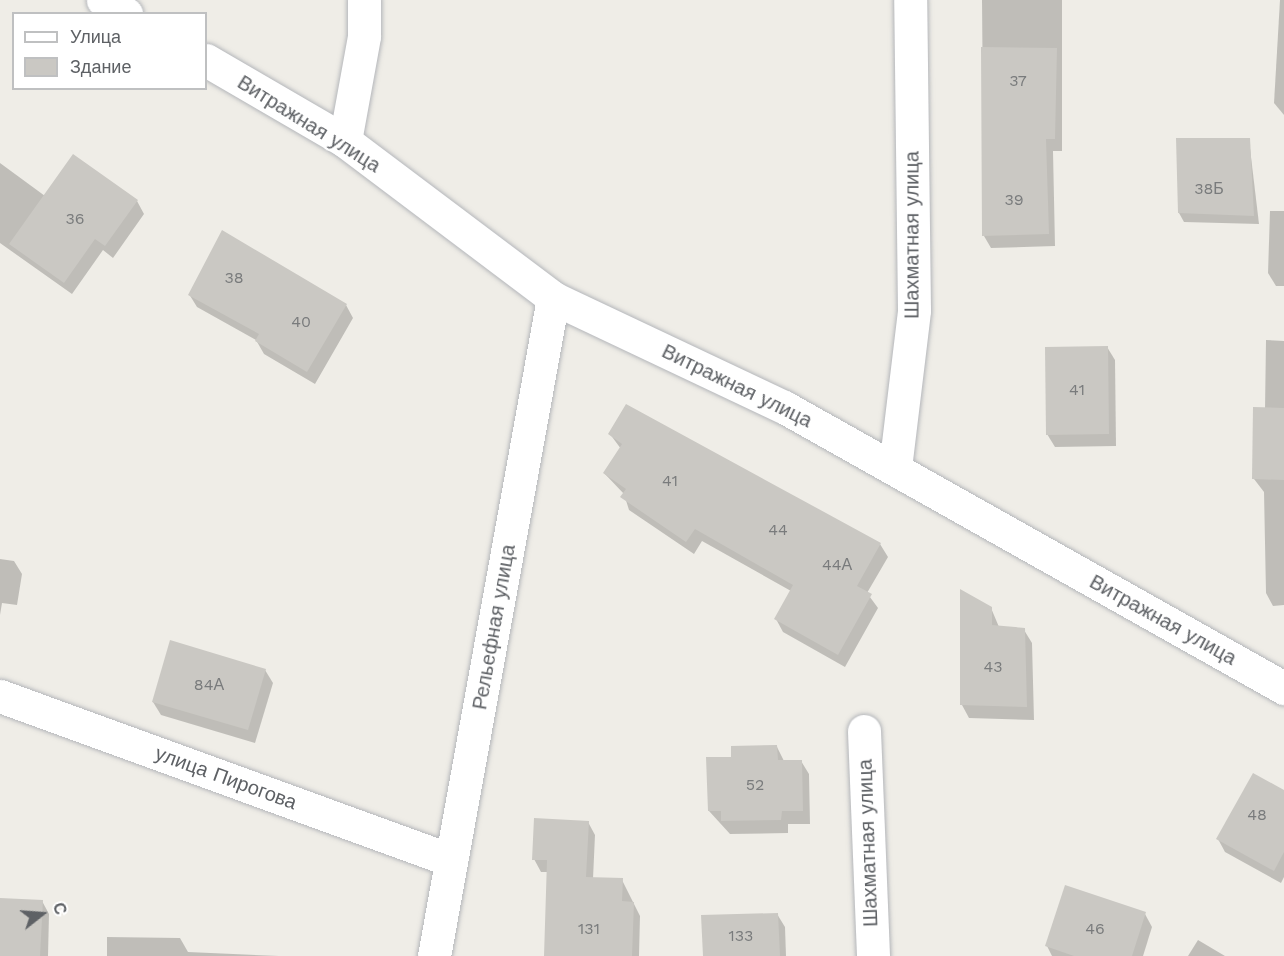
<!DOCTYPE html>
<html>
<head>
<meta charset="utf-8">
<style>
  body { margin:0 }
  #map { position:relative; width:1284px; height:956px; overflow:hidden; background:#efede7; font-family:"Work Sans",sans-serif }
  div>[style] { position:absolute }
  [style*='--x'] { left:calc(var(--x)*1px); top:calc(var(--y)*1px); width:calc(var(--w)*1px); rotate:calc(var(--a)*1deg) }
  .shadow>* { inset:0; background:#0003 }
  .building>* { inset:0; background:#cac8c3 }
  .roads { filter:drop-shadow(0 0 2px #b4b6ba) drop-shadow(0 0 2px #b4b6ba) }
  .minor>* { height:33px; margin:-16.5px; padding:0 16.5px; transform-origin:16.5px; border-radius:16.5px; background:#fff }
  span { translate:-50% -50%; white-space:nowrap; text-align:center; line-height:1.15; -webkit-text-stroke:4.5px #fff; paint-order:stroke }
  .number-label { font-size:16px; color:#797b7c }
  .number-label span { -webkit-text-stroke-width:0 }
  .street-label { font-size:20px; color:#5e6165 }
  .legend { position:absolute; left:12px; top:12px; width:195px; height:78px; box-sizing:border-box; background:#fff; border:2px solid #bfc0c1; margin:0; padding:8px 10px; list-style:none; font-size:18px; color:#5e6165 }
  .legend li { display:flex; align-items:center; gap:12px; height:30px }
  .legend b { width:30px; border:2px solid #bfc0c1 }
  .north { position:absolute; left:12px; top:884px; width:60px; height:60px; -webkit-text-stroke:4px #fff; paint-order:stroke; rotate:73deg; font-size:16px; font-weight:700; line-height:24px; text-align:center; color:#5e6165 }
  .north::after { content:''; display:block; margin:auto; width:21px; height:27px; background:#5e6165; clip-path:polygon(50% 0,100% 100%,50% 72%,0 100%) }
</style>
</head>
<body>
<div id="map">
  <div class="shadow">
    <div style="clip-path:polygon(982px 0,1062px 0,1062px 151px,1053px 151px,1055px 246px,991px 248px,984px 236px)"></div>
    <div style="clip-path:polygon(1280px 0,1284px 0,1284px 115px,1274px 103px)"></div>
    <div style="clip-path:polygon(1249px 140px,1259px 224px,1184px 222px,1179px 213px)"></div>
    <div style="clip-path:polygon(0 163px,45px 196px,137px 201px,144px 214px,113px 258px,103px 250px,72px 294px,0 243px)"></div>
    <div style="clip-path:polygon(1270px 211px,1284px 211px,1284px 286px,1276px 286px,1268px 273px)"></div>
    <div style="clip-path:polygon(189px 294px,346px 305px,353px 318px,315px 384px,264px 354px,256px 340px,197px 307px)"></div>
    <div style="clip-path:polygon(1266px 340px,1284px 341px,1284px 605px,1273px 606px,1266px 593px,1264px 492px,1254px 479px,1265px 409px)"></div>
    <div style="clip-path:polygon(1107px 347px,1115px 360px,1116px 446px,1055px 447px,1047px 434px)"></div>
    <div style="clip-path:polygon(610px 434px,880px 544px,888px 557px,867px 593px,878px 608px,845px 667px,783px 632px,776px 619px,791px 591px,702px 541px,694px 554px,629px 510px,624px 494px,604px 473px,621px 449px)"></div>
    <div style="clip-path:polygon(0 559px,14px 561px,22px 574px,17px 605px,2px 603px,0 615px)"></div>
    <div style="clip-path:polygon(991px 608px,999px 627px,1024px 630px,1032px 643px,1034px 720px,969px 718px,962px 705px)"></div>
    <div style="clip-path:polygon(265px 670px,273px 683px,255px 743px,161px 715px,153px 702px)"></div>
    <div style="clip-path:polygon(777px 747px,784px 761px,801px 761px,809px 774px,810px 824px,788px 824px,788px 833px,730px 834px,709px 811px,733px 758px)"></div>
    <div style="clip-path:polygon(1284px 792px,1284px 877px,1281px 883px,1225px 852px,1218px 839px)"></div>
    <div style="clip-path:polygon(588px 822px,595px 835px,593px 879px,622px 880px,640px 916px,639px 956px,545px 956px,548px 872px,541px 872px,534px 859px)"></div>
    <div style="clip-path:polygon(0 899px,42px 901px,49px 914px,48px 956px,0 956px)"></div>
    <div style="clip-path:polygon(777px 914px,785px 927px,786px 956px,704px 956px)"></div>
    <div style="clip-path:polygon(1145px 914px,1152px 927px,1143px 956px,1052px 956px,1047px 946px)"></div>
    <div style="clip-path:polygon(107px 937px,180px 938px,188px 952px,279px 956px,107px 956px)"></div>
    <div style="clip-path:polygon(1198px 940px,1225px 956px,1188px 956px)"></div>
  </div>
  <div class="building">
    <div style="clip-path:polygon(981px 47px,1057px 48px,1055px 139px,1046px 139px,1049px 234px,982px 236px)"></div>
    <div style="clip-path:polygon(1176px 138px,1250px 138px,1254px 216px,1178px 213px)"></div>
    <div style="clip-path:polygon(73px 154px,138px 200px,105px 246px,95px 239px,64px 283px,9px 244px)"></div>
    <div style="clip-path:polygon(222px 230px,347px 304px,307px 372px,255px 341px,259px 334px,188px 295px)"></div>
    <div style="clip-path:polygon(1108px 346px,1109px 434px,1046px 435px,1045px 347px)"></div>
    <div style="clip-path:polygon(626px 404px,881px 543px,857px 586px,872px 594px,838px 655px,774px 619px,793px 585px,695px 529px,686px 542px,620px 497px,626px 489px,603px 473px,622px 444px,608px 434px)"></div>
    <div style="clip-path:polygon(1253px 407px,1284px 408px,1284px 480px,1252px 479px)"></div>
    <div style="clip-path:polygon(960px 589px,992px 607px,992px 625px,1025px 628px,1027px 707px,960px 705px)"></div>
    <div style="clip-path:polygon(170px 640px,266px 669px,248px 730px,152px 702px)"></div>
    <div style="clip-path:polygon(777px 745px,778px 760px,802px 760px,803px 811px,782px 811px,781px 820px,721px 821px,721px 811px,708px 811px,706px 757px,731px 757px,731px 746px)"></div>
    <div style="clip-path:polygon(1253px 773px,1284px 790px,1284px 852px,1274px 871px,1216px 839px)"></div>
    <div style="clip-path:polygon(534px 818px,589px 821px,586px 877px,623px 878px,622px 901px,634px 902px,632px 956px,544px 956px,547px 860px,532px 860px)"></div>
    <div style="clip-path:polygon(1065px 885px,1146px 912px,1132px 956px,1074px 956px,1045px 946px)"></div>
    <div style="clip-path:polygon(0 898px,43px 900px,40px 956px,0 956px)"></div>
    <div style="clip-path:polygon(778px 913px,780px 956px,703px 956px,701px 915px)"></div>
  </div>
  <div class="roads">
    <div class="minor">
      <div style="--x:103;--y:0;--w:27;--a:31"></div>
      <div style="--x:206;--y:60;--w:161;--a:30.2"></div>
      <div style="--x:345;--y:141;--w:261;--a:37"></div>
      <div style="--x:553;--y:298;--w:255;--a:25.3"></div>
      <div style="--x:784;--y:407;--w:574;--a:29.34"></div>
      <div style="--x:345;--y:141;--w:107;--a:-79.7"></div>
      <div style="--x:364;--y:36;--w:36;--a:-90"></div>
      <div style="--x:895;--y:468;--w:159;--a:-83.1"></div>
      <div style="--x:914;--y:310;--w:310;--a:-90.7"></div>
      <div style="--x:0;--y:696;--w:480;--a:20"></div>
      <div style="--x:864;--y:731;--w:225;--a:87.7"></div>
      <div style="--x:434;--y:956;--w:669;--a:-79.75"></div>
    </div>
  </div>
  <div class="number-label">
    <span style="left:1018px;top:81px">37</span>
    <span style="left:1209px;top:189px">38Б</span>
    <span style="left:1014px;top:200px">39</span>
    <span style="left:75px;top:219px">36</span>
    <span style="left:234px;top:278px">38</span>
    <span style="left:301px;top:322px">40</span>
    <span style="left:1077px;top:390px">41</span>
    <span style="left:670px;top:481px">41</span>
    <span style="left:778px;top:530px">44</span>
    <span style="left:837px;top:565px">44А</span>
    <span style="left:993px;top:667px">43</span>
    <span style="left:209px;top:685px">84А</span>
    <span style="left:755px;top:785px">52</span>
    <span style="left:1257px;top:815px">48</span>
    <span style="left:589px;top:929px">131</span>
    <span style="left:1095px;top:929px">46</span>
    <span style="left:741px;top:936px">133</span>
  </div>
  <div class="street-label">
    <span style="left:309px;top:124px;rotate:32deg">Витражная улица</span>
    <span style="left:912px;top:235px;rotate:-90deg">Шахматная улица</span>
    <span style="left:737px;top:386px;rotate:26deg">Витражная улица</span>
    <span style="left:1163px;top:620px;rotate:29deg">Витражная улица</span>
    <span style="left:494px;top:627px;rotate:-80deg">Рельефная улица</span>
    <span style="left:226px;top:778px;rotate:20deg">улица Пирогова</span>
    <span style="left:868px;top:843px;rotate:-92deg">Шахматная улица</span>
  </div>
  <ul class="legend">
  <li><b style="height:8px;background:#fff"></b>Улица</li>
  <li><b style="height:16px;background:#cac8c3"></b>Здание</li>
  </ul>
  <div class="north">С</div>
</div>
</body>
</html>
